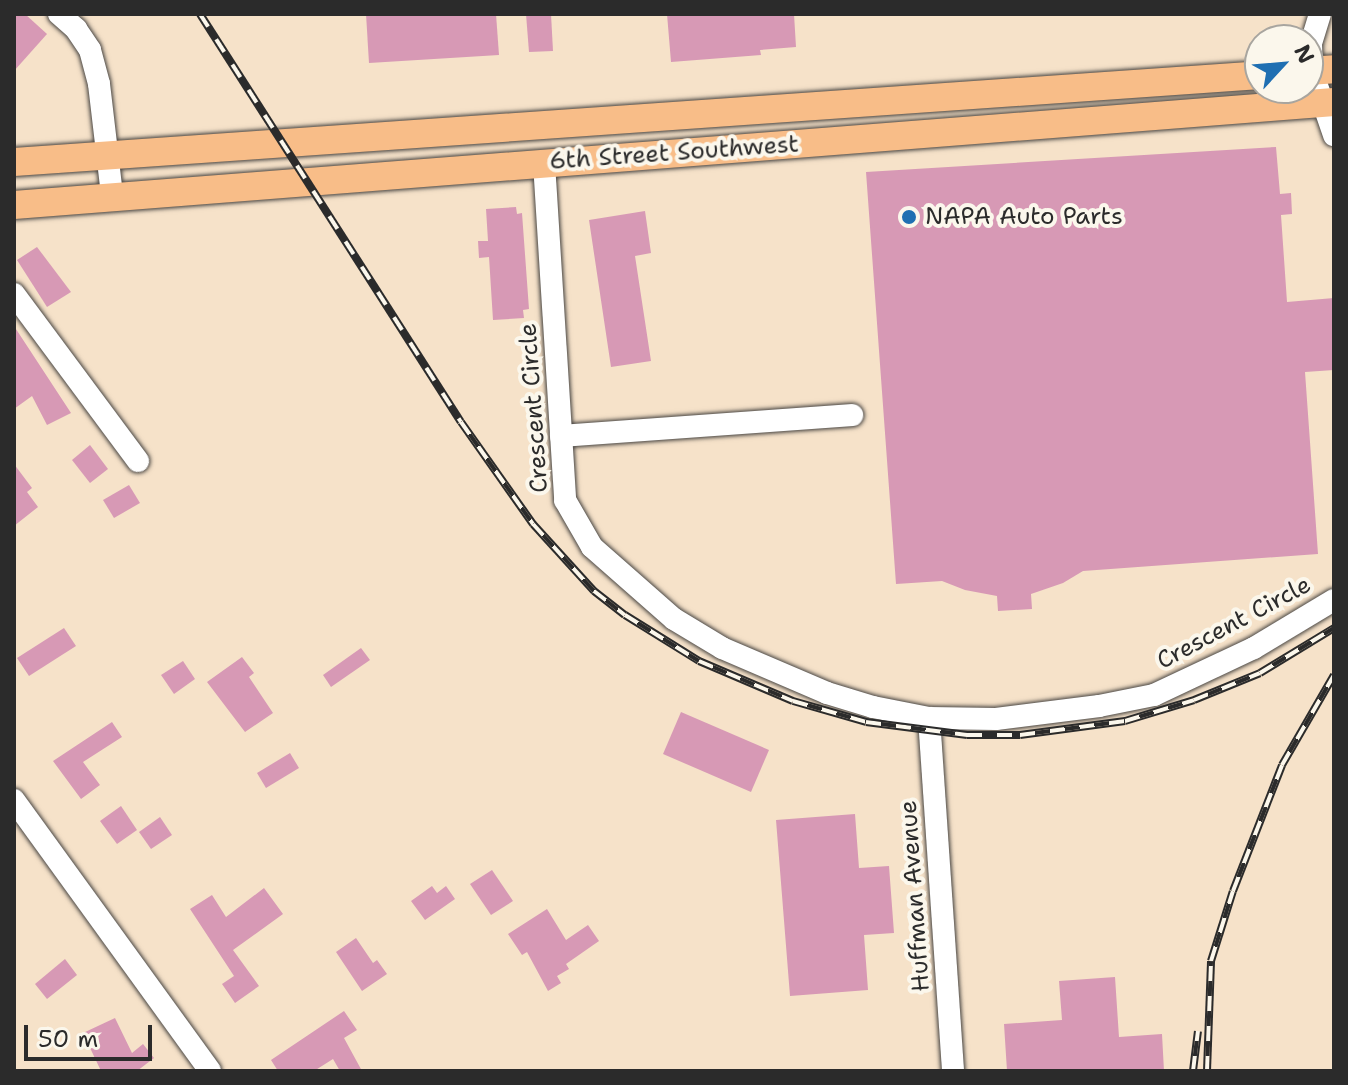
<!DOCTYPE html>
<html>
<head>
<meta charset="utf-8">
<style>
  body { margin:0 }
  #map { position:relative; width:1348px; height:1085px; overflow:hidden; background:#f6e2c9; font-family:"Shantell Sans",sans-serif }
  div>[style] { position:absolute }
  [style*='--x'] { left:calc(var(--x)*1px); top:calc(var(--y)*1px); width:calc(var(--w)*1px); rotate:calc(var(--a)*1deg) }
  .building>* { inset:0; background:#d799b5 }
  .roads { filter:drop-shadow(0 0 2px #494643) drop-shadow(0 0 2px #494643) }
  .minor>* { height:22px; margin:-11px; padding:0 11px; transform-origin:11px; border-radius:11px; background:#fff }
  .major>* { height:28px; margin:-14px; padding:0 14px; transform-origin:14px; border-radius:14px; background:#f8bd88 }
  .rail>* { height:8px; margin-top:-4px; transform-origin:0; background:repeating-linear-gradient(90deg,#fbf7ec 0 15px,#2b2b2b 0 30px); box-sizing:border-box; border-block:2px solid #2b2b2b }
  .dots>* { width:22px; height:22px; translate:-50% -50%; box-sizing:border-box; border:4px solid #fbf7ec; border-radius:50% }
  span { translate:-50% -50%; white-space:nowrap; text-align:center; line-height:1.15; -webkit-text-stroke:8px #fbf7ec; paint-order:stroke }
  .street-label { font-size:24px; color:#2b2b2b }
  .poi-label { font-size:24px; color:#2b2b2b }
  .left { translate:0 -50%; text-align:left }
  .frame { position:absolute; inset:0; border:16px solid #2b2b2b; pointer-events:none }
  .north { position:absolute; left:1244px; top:24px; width:80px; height:80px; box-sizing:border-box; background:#fbf7ec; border:2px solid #a8a59f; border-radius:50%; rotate:64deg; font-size:22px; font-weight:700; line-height:32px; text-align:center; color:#2b2b2b }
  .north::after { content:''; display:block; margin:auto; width:28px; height:36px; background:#1f6fb2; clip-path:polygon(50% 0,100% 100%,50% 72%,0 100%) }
  .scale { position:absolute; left:24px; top:1025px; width:128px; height:36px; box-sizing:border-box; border:4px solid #2b2b2b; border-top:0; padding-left:10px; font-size:24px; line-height:28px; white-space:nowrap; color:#2b2b2b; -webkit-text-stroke:6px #fbf7ec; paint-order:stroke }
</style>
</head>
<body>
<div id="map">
  <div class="building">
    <div style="clip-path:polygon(14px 14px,25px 14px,47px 34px,14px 71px)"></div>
    <div style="clip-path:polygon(366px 14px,496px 14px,499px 55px,369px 63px)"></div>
    <div style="clip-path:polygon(526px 14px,551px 14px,553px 51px,529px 52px)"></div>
    <div style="clip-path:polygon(667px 14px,794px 14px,796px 47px,760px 50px,761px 55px,671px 62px)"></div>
    <div style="clip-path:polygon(1276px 147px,1280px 194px,1291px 193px,1292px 214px,1281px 215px,1287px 302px,1334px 298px,1334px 370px,1305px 372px,1318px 554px,1083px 571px,1063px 583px,1031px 594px,1032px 609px,998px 611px,997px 596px,965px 590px,942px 581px,896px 584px,866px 172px)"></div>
    <div style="clip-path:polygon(516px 207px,517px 214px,522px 213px,529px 309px,523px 310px,524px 318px,493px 320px,489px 257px,479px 258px,478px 241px,488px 241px,486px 209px)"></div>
    <div style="clip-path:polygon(645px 211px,651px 253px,635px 256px,651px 361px,611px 367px,589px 220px)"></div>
    <div style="clip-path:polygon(37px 247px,71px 292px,47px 307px,17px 260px)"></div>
    <div style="clip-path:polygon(14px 326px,71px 413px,47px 425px,32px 396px,14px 409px)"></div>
    <div style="clip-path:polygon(90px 445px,108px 469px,90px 483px,72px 460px)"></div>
    <div style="clip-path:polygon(14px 464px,32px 488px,27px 492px,38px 507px,14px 526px)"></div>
    <div style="clip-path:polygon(129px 485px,140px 503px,114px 518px,103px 500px)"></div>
    <div style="clip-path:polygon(64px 628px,76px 646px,29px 676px,17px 658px)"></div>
    <div style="clip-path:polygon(361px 648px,370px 660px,331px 687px,323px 675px)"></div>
    <div style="clip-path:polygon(242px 657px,254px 673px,249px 677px,273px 713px,245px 732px,207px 682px)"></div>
    <div style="clip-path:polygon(183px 661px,195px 679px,174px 694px,161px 675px)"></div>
    <div style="clip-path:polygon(681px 712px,769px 750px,751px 792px,663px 754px)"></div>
    <div style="clip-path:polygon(112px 722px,122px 737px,83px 762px,100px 785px,81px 799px,53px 761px)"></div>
    <div style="clip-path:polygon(290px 753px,299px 768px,266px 788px,257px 773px)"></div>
    <div style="clip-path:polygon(121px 806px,137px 830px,117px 844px,100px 821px)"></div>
    <div style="clip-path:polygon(855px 814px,859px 868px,889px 866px,894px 933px,864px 935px,868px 990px,790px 996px,776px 820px)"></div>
    <div style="clip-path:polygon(160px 817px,172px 835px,151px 849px,139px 832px)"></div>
    <div style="clip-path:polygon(492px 870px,513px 901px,491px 915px,470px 884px)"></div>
    <div style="clip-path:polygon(432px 886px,437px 893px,446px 886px,455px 899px,425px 920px,411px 901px)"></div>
    <div style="clip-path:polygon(264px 888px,283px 914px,233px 950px,259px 986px,235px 1003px,222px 984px,234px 976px,190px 909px,212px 895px,226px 917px)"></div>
    <div style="clip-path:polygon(547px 909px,566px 940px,588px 925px,599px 941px,566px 964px,569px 969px,557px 976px,561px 983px,548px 991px,527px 952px,522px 955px,508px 934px)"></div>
    <div style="clip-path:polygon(356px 938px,373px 963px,377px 960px,387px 974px,362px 991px,336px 952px)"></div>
    <div style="clip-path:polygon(65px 959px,77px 975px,47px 999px,35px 984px)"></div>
    <div style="clip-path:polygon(1115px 977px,1119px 1037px,1162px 1034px,1164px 1071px,1007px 1071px,1004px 1024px,1062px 1020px,1059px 981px)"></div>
    <div style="clip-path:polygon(344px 1011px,357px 1030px,344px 1038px,362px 1071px,340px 1071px,333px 1059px,314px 1071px,278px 1071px,271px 1060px)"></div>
    <div style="clip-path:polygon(115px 1018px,132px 1053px,143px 1044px,154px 1058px,137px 1071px,101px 1071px,83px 1033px)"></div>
  </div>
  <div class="roads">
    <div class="minor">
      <div style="--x:59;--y:14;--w:23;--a:41"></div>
      <div style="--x:76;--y:29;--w:25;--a:56"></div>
      <div style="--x:90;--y:50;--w:35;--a:75"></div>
      <div style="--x:99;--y:84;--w:112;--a:83.3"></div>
      <div style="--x:1320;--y:14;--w:31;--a:107"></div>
      <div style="--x:1311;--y:44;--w:27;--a:88"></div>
      <div style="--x:1312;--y:71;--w:68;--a:71"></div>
      <div style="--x:544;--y:163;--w:338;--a:86.4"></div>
      <div style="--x:565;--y:500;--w:54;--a:60.1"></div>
      <div style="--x:592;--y:547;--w:109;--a:41.3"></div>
      <div style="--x:674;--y:619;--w:56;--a:31.1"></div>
      <div style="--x:722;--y:648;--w:114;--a:23.2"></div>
      <div style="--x:827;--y:693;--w:48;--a:16.9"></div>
      <div style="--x:873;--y:707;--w:57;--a:11.1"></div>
      <div style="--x:929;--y:718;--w:67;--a:0.9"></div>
      <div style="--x:996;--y:719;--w:104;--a:-7.2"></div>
      <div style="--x:1099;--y:706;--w:56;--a:-11.3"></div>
      <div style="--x:1154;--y:695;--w:110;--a:-25.2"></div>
      <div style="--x:1254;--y:648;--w:93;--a:-31"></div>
      <div style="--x:14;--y:294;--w:208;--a:53.4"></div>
      <div style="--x:561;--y:436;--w:292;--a:-4.1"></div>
      <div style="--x:929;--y:718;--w:354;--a:86.1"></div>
      <div style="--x:14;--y:800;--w:334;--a:54.1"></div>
    </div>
    <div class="major">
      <div style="--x:1308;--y:71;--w:26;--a:-4"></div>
      <div style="--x:14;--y:162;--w:1249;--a:-3.99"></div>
      <div style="--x:14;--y:205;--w:1324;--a:-4.46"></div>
    </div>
  </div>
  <div class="rail">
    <div style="--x:200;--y:14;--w:484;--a:57.4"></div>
    <div style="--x:461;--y:422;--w:125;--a:54.8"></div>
    <div style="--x:533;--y:524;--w:91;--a:47.7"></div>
    <div style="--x:594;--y:591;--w:39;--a:38"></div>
    <div style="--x:625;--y:615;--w:87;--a:31.9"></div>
    <div style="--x:699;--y:661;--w:102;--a:23.1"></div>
    <div style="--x:793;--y:701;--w:76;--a:16"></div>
    <div style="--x:866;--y:722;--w:102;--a:7.3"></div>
    <div style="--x:967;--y:735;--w:53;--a:0"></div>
    <div style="--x:1020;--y:735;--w:106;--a:-7.6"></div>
    <div style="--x:1125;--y:721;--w:72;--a:-16.9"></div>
    <div style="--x:1194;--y:700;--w:71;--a:-22.2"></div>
    <div style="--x:1260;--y:673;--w:87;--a:-31.3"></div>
    <div style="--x:1193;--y:1071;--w:40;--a:-82.9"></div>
    <div style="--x:1207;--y:1071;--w:110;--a:-87.9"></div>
    <div style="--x:1211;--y:961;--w:73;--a:-72.6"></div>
    <div style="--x:1233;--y:891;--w:135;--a:-68.7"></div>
    <div style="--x:1282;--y:765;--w:104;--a:-60"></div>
  </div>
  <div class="dots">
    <div style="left:909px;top:217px;background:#1f6fb2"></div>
  </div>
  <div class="street-label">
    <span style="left:674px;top:153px;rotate:-4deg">6th Street Southwest</span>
    <span style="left:534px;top:408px;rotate:-94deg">Crescent Circle</span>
    <span style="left:1234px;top:623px;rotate:-28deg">Crescent Circle</span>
    <span style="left:915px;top:896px;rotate:-94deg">Huffman Avenue</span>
  </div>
  <div class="poi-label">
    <span class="left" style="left:925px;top:217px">NAPA Auto Parts</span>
  </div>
  <div class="frame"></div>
  <div class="north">N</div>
  <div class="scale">50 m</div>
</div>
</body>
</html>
